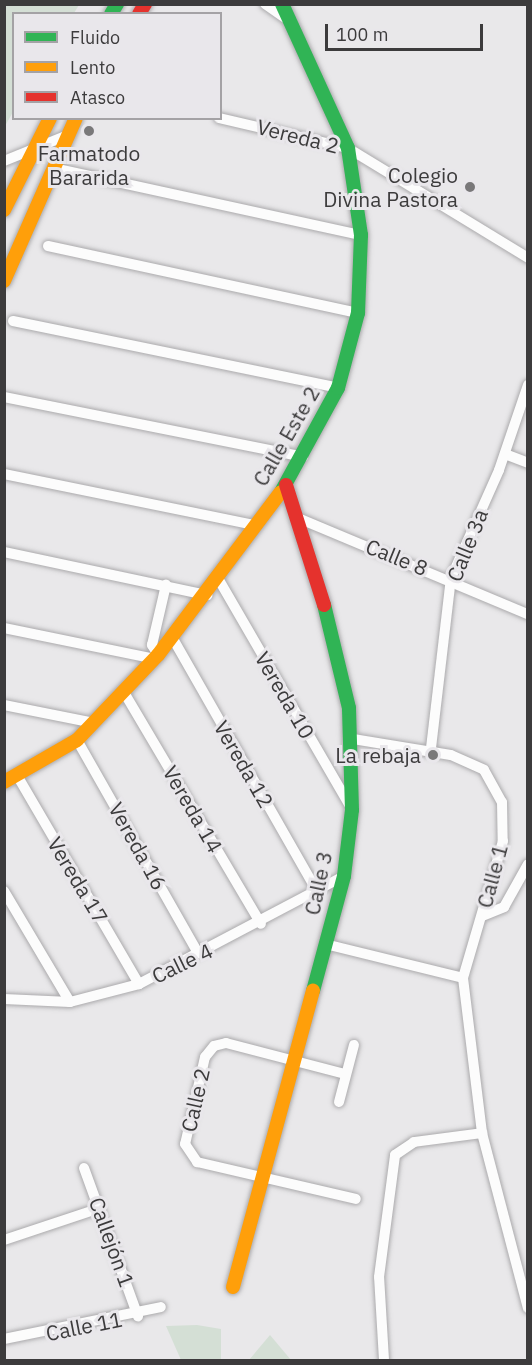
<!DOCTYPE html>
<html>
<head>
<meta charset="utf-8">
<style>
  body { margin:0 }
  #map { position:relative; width:532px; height:1365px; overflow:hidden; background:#e9e8ea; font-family:"IBM Plex Sans",sans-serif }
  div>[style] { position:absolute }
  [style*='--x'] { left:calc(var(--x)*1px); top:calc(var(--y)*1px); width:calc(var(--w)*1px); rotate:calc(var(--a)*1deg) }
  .green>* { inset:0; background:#d4dfd5 }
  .roads { filter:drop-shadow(0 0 2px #abaaac) drop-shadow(0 0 2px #abaaac) }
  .street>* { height:10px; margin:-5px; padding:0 5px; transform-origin:5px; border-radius:5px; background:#fcfcfc }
  .fast>* { height:14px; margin:-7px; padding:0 7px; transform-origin:7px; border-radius:7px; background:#30b455 }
  .slow>* { height:14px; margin:-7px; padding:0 7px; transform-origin:7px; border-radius:7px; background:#ff9f0a }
  .jam>* { height:14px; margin:-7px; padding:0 7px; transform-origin:7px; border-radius:7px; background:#e5322d }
  .dots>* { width:16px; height:16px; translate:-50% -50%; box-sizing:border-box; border:3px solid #e9e7eb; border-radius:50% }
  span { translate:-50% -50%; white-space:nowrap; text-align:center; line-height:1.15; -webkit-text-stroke:6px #e9e7eb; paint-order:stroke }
  .street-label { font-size:21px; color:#3c3b3c }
  .poi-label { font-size:21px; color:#3c3b3c }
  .right { translate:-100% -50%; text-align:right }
  .frame { position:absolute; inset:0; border:6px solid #3c3b3c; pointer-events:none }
  .legend { position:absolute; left:12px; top:12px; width:210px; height:108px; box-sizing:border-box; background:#e9e7eb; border:2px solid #a4a2a5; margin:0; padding:8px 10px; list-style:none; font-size:18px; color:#3c3b3c }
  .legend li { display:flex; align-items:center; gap:12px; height:30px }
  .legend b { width:30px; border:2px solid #a4a2a5 }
  .scale { position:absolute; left:325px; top:24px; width:158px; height:27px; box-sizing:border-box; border:3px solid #3c3b3c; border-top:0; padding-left:8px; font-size:18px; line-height:21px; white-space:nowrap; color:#3c3b3c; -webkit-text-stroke:4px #e9e7eb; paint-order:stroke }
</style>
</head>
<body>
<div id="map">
  <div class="green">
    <div style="clip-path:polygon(5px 4px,79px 5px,74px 13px,14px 14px,13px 112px,5px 126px)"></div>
    <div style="clip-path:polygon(197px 1325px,221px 1329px,221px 1360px,181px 1360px,166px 1326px)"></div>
    <div style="clip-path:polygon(270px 1335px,291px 1360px,249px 1360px)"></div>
  </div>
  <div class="roads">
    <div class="street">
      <div style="--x:265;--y:4;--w:24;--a:35"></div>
      <div style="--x:219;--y:118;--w:132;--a:13.1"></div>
      <div style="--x:348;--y:148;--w:211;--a:31.4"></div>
      <div style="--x:4;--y:161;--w:69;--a:-22.1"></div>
      <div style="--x:53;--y:168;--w:315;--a:12.3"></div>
      <div style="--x:48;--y:246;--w:317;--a:12.2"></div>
      <div style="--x:13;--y:321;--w:332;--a:11.6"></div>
      <div style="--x:4;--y:397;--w:305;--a:11.3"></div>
      <div style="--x:505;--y:454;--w:25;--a:21"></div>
      <div style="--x:4;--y:474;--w:256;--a:11.5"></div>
      <div style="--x:298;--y:518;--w:249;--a:22.7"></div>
      <div style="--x:4;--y:552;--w:208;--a:12"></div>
      <div style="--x:219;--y:580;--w:263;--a:59.9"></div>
      <div style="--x:4;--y:628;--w:154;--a:11.6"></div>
      <div style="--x:172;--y:637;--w:292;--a:60.3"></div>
      <div style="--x:158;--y:655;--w:12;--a:-121"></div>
      <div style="--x:152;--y:645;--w:62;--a:-76.9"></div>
      <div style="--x:125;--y:694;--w:267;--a:59.4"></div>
      <div style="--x:4;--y:705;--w:92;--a:11.3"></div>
      <div style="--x:353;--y:739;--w:99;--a:9.3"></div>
      <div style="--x:451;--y:755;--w:36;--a:24"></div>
      <div style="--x:484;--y:770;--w:37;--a:61"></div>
      <div style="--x:502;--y:802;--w:39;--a:89"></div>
      <div style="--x:503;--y:841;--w:143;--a:106.3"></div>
      <div style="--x:463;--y:978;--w:156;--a:83"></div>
      <div style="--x:482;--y:1133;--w:181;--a:75.3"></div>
      <div style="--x:77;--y:740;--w:245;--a:60.4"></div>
      <div style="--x:431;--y:748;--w:171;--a:-83.3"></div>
      <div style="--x:451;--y:578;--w:118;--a:-66"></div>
      <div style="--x:499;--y:470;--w:90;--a:-71.2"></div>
      <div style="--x:18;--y:777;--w:240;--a:59.7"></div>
      <div style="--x:4;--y:891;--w:129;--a:59.3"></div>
      <div style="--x:482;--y:916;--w:24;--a:-22"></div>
      <div style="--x:504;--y:907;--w:49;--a:-60.8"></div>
      <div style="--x:325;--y:944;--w:142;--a:13.8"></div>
      <div style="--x:4;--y:999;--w:66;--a:2.6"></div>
      <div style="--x:70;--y:1002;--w:71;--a:-14.6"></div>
      <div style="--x:139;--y:984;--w:232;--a:-27.8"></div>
      <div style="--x:345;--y:1074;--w:123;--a:-165.4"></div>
      <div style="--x:226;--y:1043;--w:12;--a:166"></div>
      <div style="--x:214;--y:1046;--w:14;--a:129"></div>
      <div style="--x:205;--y:1057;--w:89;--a:102.9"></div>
      <div style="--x:185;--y:1144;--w:22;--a:56"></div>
      <div style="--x:197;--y:1162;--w:163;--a:13.1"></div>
      <div style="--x:339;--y:1102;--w:59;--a:-75.3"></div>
      <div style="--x:84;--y:1168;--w:158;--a:70"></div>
      <div style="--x:4;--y:1240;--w:101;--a:-18.4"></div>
      <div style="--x:4;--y:1339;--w:160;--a:-11.5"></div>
      <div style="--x:384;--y:1360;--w:83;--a:-93.4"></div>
      <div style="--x:379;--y:1277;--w:123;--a:-82.5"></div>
      <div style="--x:395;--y:1155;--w:23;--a:-34"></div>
      <div style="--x:414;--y:1142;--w:69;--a:-7.5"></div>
    </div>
    <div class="fast">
      <div style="--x:111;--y:14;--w:12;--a:-59"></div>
      <div style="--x:281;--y:492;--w:119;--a:-61.3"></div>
      <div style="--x:338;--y:388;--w:78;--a:-75.1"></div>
      <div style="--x:358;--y:313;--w:78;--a:-87.8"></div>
      <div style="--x:361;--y:235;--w:88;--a:-98.5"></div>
      <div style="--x:348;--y:148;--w:158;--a:-114.6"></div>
      <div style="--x:313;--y:991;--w:119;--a:-74.9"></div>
      <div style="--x:344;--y:876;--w:66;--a:-83.1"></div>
      <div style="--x:352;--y:810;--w:102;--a:-91.7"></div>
      <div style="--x:349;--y:708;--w:106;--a:-103.6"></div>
    </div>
    <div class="slow">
      <div style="--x:4;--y:210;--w:103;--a:-63.4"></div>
      <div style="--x:4;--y:281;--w:178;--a:-66.2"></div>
      <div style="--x:4;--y:782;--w:84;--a:-29.9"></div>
      <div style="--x:77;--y:740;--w:117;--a:-46.4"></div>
      <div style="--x:158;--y:655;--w:204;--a:-53"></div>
      <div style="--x:233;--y:1287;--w:307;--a:-74.9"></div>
    </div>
    <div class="jam">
      <div style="--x:139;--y:14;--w:12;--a:-59"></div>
      <div style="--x:286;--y:485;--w:126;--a:72.4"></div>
    </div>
  </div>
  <div class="dots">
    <div style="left:89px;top:131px;background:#797879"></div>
    <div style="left:470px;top:187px;background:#797879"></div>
    <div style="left:433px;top:755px;background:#797879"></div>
  </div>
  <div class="street-label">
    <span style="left:298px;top:136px;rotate:14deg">Vereda 2</span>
    <span style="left:286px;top:436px;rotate:-60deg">Calle Este 2</span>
    <span style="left:467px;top:545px;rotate:-68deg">Calle 3a</span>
    <span style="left:397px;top:557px;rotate:22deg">Calle 8</span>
    <span style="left:285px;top:695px;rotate:60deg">Vereda 10</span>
    <span style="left:244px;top:764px;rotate:60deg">Vereda 12</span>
    <span style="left:193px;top:809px;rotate:60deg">Vereda 14</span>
    <span style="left:138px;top:846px;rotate:61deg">Vereda 16</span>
    <span style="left:492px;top:876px;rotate:-75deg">Calle 1</span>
    <span style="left:78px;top:880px;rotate:59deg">Vereda 17</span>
    <span style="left:318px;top:883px;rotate:-78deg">Calle 3</span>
    <span style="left:182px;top:963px;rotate:-26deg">Calle 4</span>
    <span style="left:195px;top:1100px;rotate:-77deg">Calle 2</span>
    <span style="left:112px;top:1242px;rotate:70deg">Callejón 1</span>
    <span style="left:84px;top:1326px;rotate:-11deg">Calle 11</span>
  </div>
  <div class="poi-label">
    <span style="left:89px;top:165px">Farmatodo<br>Bararida</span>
    <span class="right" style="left:458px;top:187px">Colegio<br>Divina Pastora</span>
    <span class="right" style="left:421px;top:755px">La rebaja</span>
  </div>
  <div class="frame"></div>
  <ul class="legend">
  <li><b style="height:8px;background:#30b455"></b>Fluido</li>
  <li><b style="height:8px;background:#ff9f0a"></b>Lento</li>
  <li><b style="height:8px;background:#e5322d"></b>Atasco</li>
  </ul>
  <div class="scale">100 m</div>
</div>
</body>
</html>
